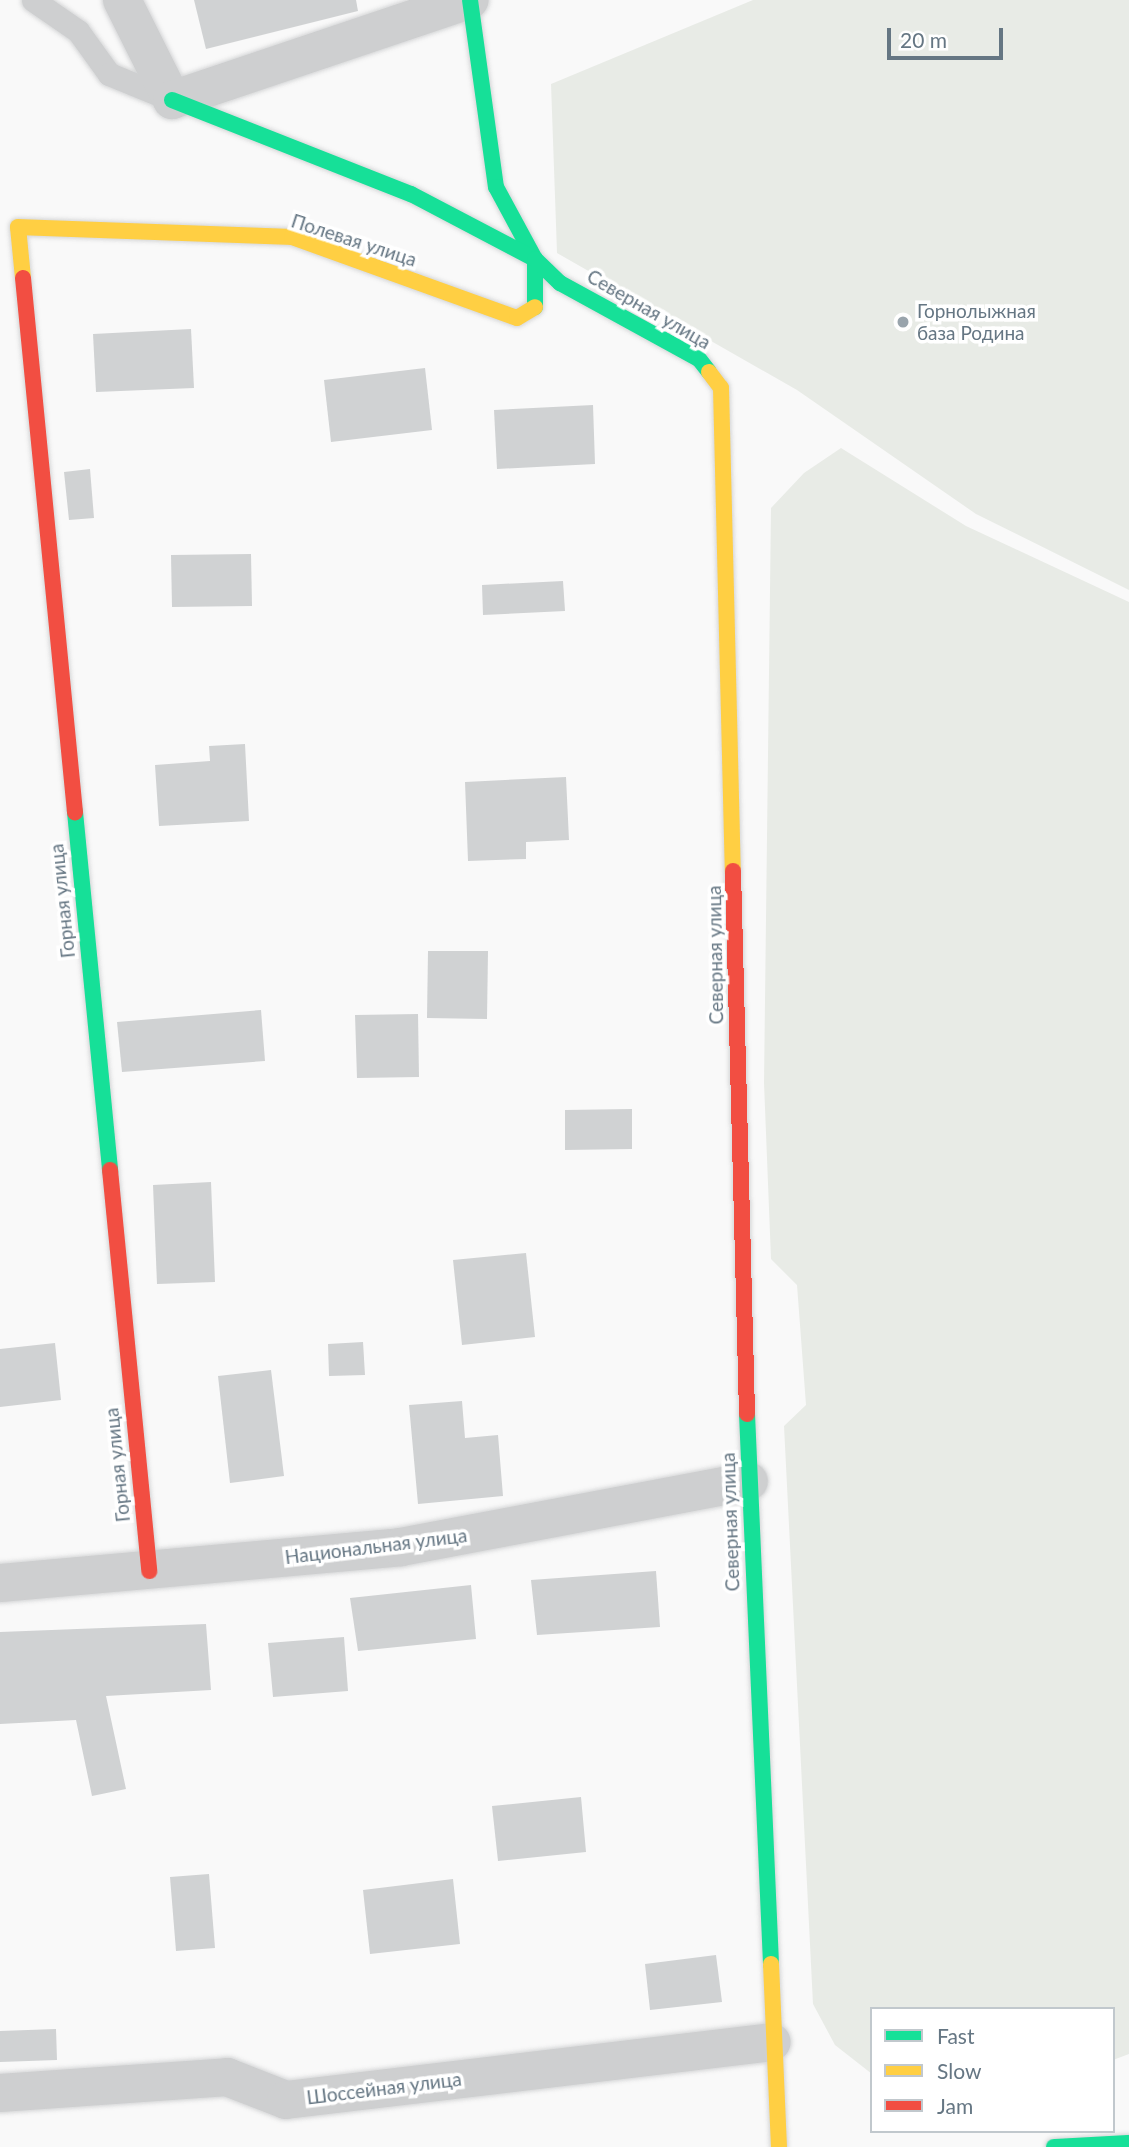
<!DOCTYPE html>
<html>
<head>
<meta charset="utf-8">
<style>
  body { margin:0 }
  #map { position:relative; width:1129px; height:2147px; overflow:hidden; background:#f9f9f9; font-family:Lato,sans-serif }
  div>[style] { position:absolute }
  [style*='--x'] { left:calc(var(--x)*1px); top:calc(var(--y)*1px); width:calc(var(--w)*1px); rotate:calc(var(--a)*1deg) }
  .green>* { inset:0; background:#e8ebe6 }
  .building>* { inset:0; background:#d0d2d3 }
  .roads { filter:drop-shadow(0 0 2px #d5d6d7) drop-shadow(0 0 2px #d5d6d7) }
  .lane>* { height:23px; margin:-11.5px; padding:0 11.5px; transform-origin:11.5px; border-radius:11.5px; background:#cecfd0 }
  .street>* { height:38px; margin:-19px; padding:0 19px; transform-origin:19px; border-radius:19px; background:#cecfd0 }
  .fast>* { height:16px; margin:-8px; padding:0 8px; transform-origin:8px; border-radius:8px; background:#16e098 }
  .slow>* { height:16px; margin:-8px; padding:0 8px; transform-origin:8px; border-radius:8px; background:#ffcf43 }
  .jam>* { height:16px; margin:-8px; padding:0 8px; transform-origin:8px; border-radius:8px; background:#f24e42 }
  .dots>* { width:19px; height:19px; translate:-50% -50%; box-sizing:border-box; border:4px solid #fff; border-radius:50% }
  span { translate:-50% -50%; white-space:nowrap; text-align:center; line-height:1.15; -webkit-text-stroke:7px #fff; paint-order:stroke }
  .street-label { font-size:19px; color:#657683 }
  .poi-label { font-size:19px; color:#657683 }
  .left { translate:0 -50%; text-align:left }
  .legend { position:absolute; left:870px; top:2007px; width:245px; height:126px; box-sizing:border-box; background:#fff; border:2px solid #c1c8cd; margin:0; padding:9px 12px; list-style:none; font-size:21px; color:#657683 }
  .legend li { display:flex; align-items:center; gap:14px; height:35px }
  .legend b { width:35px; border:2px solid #c1c8cd }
  .scale { position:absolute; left:887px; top:28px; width:116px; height:32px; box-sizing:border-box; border:4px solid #657683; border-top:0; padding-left:9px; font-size:21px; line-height:24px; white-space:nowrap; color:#657683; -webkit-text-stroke:5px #fff; paint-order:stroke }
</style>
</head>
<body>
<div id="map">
  <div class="green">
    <div style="clip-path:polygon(753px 0,1129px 0,1129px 590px,976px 514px,797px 390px,557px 253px,551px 84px)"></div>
    <div style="clip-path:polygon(841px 448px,966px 526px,1129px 602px,1129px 2054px,1113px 2060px,1113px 2009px,872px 2009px,872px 2074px,835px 2045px,813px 2004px,784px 1426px,806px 1405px,797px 1285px,771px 1259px,764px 1083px,771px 508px,804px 473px)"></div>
  </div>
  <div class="building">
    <div style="clip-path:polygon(194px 0,356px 0,358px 11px,206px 49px)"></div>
    <div style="clip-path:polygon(191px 329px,194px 388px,96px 392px,93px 334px)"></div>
    <div style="clip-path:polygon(425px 368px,432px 430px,331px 442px,324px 380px)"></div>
    <div style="clip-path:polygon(593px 405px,595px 464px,497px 469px,494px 410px)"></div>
    <div style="clip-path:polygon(90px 469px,94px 518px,69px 520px,64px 472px)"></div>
    <div style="clip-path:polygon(251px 554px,252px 606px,172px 607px,171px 555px)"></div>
    <div style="clip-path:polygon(563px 581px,565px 611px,483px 615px,482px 585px)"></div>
    <div style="clip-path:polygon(245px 744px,249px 821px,159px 826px,155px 765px,210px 761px,209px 746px)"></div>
    <div style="clip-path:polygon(566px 777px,569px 840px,526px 842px,526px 859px,468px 861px,465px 782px)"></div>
    <div style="clip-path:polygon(428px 951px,488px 951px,487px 1019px,427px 1018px)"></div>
    <div style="clip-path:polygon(261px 1010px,265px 1061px,122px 1072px,117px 1022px)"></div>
    <div style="clip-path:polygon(418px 1014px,419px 1077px,357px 1078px,355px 1015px)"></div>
    <div style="clip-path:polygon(632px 1109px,632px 1149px,565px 1150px,565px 1110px)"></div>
    <div style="clip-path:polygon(211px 1182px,215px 1282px,157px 1284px,153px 1185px)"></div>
    <div style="clip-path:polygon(526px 1253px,535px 1337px,462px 1345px,453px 1260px)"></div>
    <div style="clip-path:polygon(363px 1342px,365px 1375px,329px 1376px,328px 1344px)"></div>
    <div style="clip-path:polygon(55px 1343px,61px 1400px,0 1407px,0 1349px)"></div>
    <div style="clip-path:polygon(271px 1370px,284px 1476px,230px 1483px,218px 1376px)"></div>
    <div style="clip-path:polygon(462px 1401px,465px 1438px,498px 1435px,503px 1496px,418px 1504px,409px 1405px)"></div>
    <div style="clip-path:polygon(656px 1571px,660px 1627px,537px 1635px,531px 1580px)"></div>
    <div style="clip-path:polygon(471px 1585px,476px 1639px,358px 1651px,350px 1598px)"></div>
    <div style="clip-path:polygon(206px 1624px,211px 1690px,106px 1696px,126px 1789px,92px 1796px,76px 1720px,0 1724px,0 1632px)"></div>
    <div style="clip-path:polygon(344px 1637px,348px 1691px,273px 1697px,268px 1643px)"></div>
    <div style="clip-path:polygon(581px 1797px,586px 1852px,498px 1861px,492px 1806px)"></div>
    <div style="clip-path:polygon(209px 1874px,215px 1948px,176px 1951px,170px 1877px)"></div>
    <div style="clip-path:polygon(453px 1879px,460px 1944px,370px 1954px,363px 1890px)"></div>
    <div style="clip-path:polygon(716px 1955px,722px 2002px,650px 2010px,645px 1964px)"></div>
    <div style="clip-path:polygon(56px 2029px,57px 2060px,0 2062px,0 2031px)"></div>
  </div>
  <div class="roads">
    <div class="lane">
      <div style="--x:33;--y:0;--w:55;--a:34.6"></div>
      <div style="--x:78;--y:31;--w:53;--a:54.2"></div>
      <div style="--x:109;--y:74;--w:68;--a:22.4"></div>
    </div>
    <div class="street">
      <div style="--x:122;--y:0;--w:112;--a:63.4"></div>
      <div style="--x:172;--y:100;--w:314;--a:-18.6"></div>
      <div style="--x:0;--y:1583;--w:403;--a:-5.1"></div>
      <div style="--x:401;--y:1547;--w:354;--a:-10.7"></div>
      <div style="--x:0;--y:2093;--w:228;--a:-4"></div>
      <div style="--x:227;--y:2077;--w:63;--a:21.3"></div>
      <div style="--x:286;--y:2100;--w:489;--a:-6.8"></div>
    </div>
    <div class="fast">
      <div style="--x:470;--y:0;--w:189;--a:82.1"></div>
      <div style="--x:496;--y:187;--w:82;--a:61.6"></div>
      <div style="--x:535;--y:259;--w:48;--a:90"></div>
      <div style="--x:172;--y:100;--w:257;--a:21.5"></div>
      <div style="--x:411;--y:194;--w:140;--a:27.7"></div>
      <div style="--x:535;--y:259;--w:35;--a:44"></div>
      <div style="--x:560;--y:283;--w:158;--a:28.7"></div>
      <div style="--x:699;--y:359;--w:16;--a:52"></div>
      <div style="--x:75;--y:812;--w:360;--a:84.4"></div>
      <div style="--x:747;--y:1414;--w:551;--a:87.5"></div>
      <div style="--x:1054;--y:2147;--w:75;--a:-3.1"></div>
    </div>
    <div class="slow">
      <div style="--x:23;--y:278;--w:51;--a:-95.6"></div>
      <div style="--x:18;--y:227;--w:274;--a:2.1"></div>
      <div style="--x:292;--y:237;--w:239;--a:19.8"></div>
      <div style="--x:517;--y:318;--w:21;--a:-31"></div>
      <div style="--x:709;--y:372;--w:20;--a:53"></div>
      <div style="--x:721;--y:388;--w:483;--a:88.6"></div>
      <div style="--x:771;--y:1964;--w:183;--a:87.5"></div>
    </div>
    <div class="jam">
      <div style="--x:23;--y:278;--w:537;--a:84.44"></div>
      <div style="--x:733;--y:871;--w:543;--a:88.52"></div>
      <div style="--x:110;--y:1170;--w:403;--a:84.4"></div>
    </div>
  </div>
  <div class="dots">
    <div style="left:903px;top:322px;background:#99a4ac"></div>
  </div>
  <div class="street-label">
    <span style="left:354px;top:240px;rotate:18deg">Полевая улица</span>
    <span style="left:649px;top:309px;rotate:30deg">Северная улица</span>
    <span style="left:62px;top:901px;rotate:-96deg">Горная улица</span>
    <span style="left:715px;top:955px;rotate:-91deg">Северная улица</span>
    <span style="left:117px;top:1465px;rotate:-96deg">Горная улица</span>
    <span style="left:730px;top:1522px;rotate:-92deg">Северная улица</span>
    <span style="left:376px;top:1546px;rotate:-7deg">Национальная улица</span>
    <span style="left:384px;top:2088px;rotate:-7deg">Шоссейная улица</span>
  </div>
  <div class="poi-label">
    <span class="left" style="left:917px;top:322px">Горнолыжная<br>база Родина</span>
  </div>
  <ul class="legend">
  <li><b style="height:9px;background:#16e098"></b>Fast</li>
  <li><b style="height:9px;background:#ffcf43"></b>Slow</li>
  <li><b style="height:9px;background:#f24e42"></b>Jam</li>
  </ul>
  <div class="scale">20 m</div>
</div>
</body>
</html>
